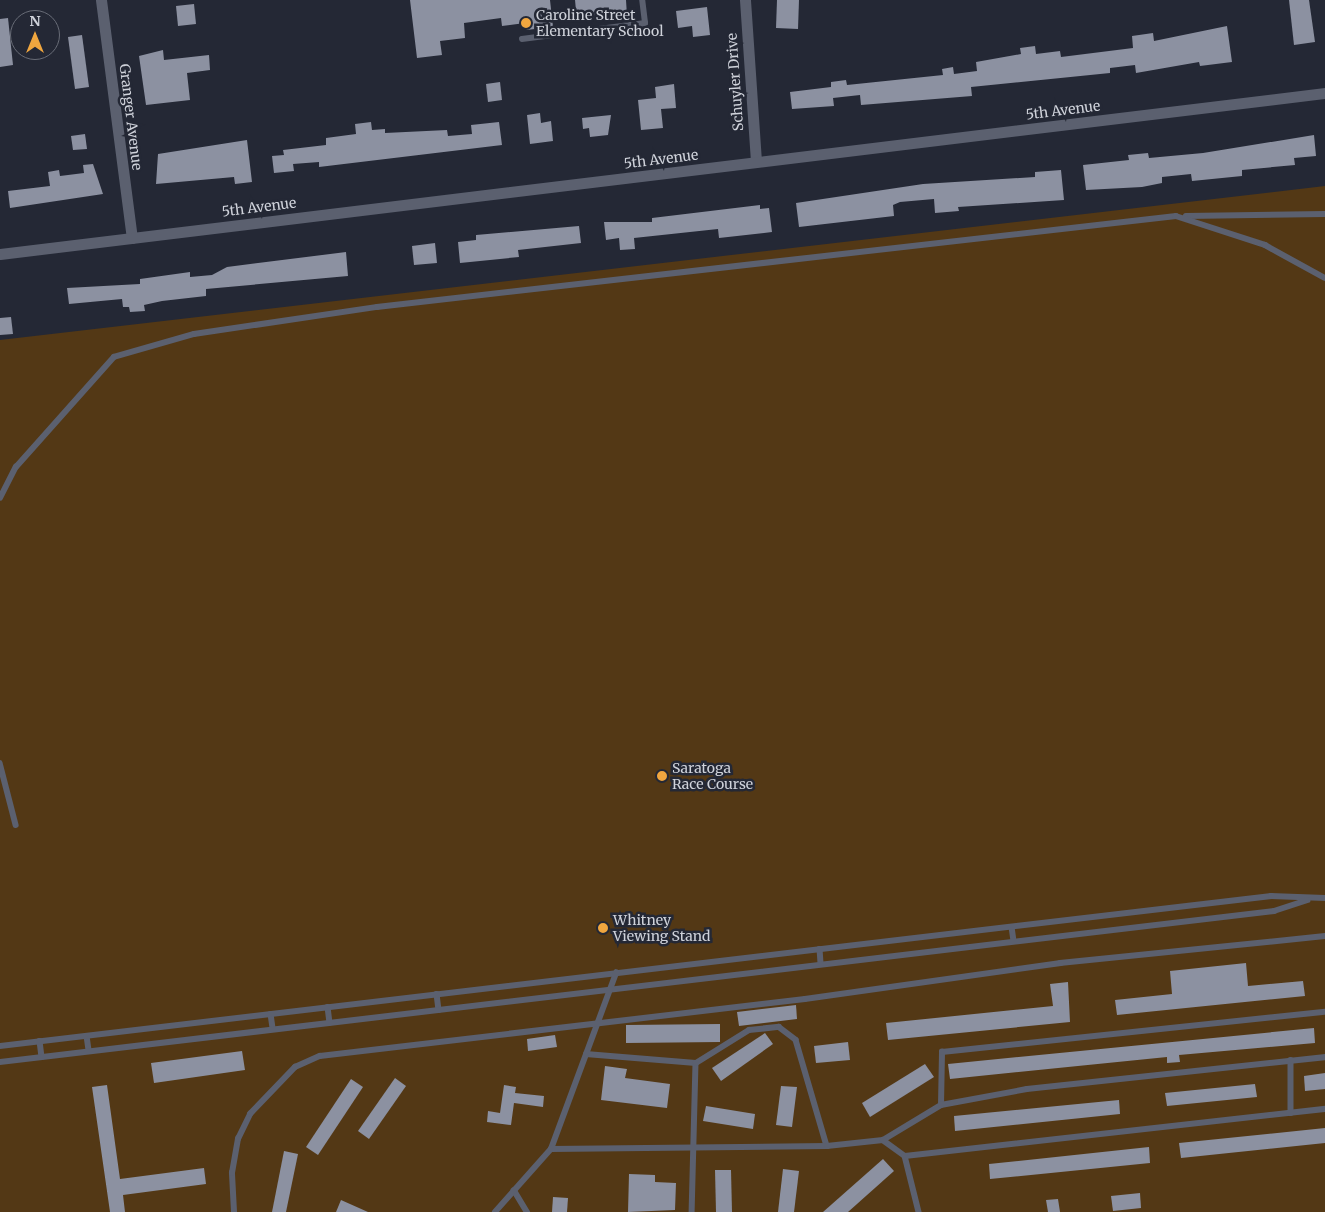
<!DOCTYPE html>
<html>
<head>
<meta charset="utf-8">
<style>
  body { margin:0 }
  #map { position:relative; width:1325px; height:1212px; overflow:hidden; background:#242835; font-family:Merriweather,serif }
  div>[style] { position:absolute }
  [style*='--x'] { left:calc(var(--x)*1px); top:calc(var(--y)*1px); width:calc(var(--w)*1px); rotate:calc(var(--a)*1deg) }
  .green>* { inset:0; background:#533815 }
  .building>* { inset:0; background:#8c91a1 }
  .lane>* { height:5.5px; margin:-2.75px; padding:0 2.75px; transform-origin:2.75px; border-radius:2.75px; background:#5b606f }
  .street>* { height:11px; margin:-5.5px; padding:0 5.5px; transform-origin:5.5px; border-radius:5.5px; background:#5b606f }
  .dots>* { width:14px; height:14px; translate:-50% -50%; box-sizing:border-box; border:2px solid #242835; border-radius:50% }
  span { translate:-50% -50%; white-space:nowrap; text-align:center; line-height:1.15; -webkit-text-stroke:5px #242835; paint-order:stroke }
  .poi-label { font-size:14px; color:#cfd2da }
  .left { translate:0 -50%; text-align:left }
  .street-label { font-size:14px; color:#cfd2da }
  .north { position:absolute; left:10px; top:10px; width:50px; height:50px; box-sizing:border-box; background:#242835; border:1px solid #686c77; border-radius:50%; rotate:0deg; font-size:14px; font-weight:700; line-height:20px; text-align:center; color:#cfd2da }
  .north::after { content:''; display:block; margin:auto; width:18px; height:22px; background:#f0a63f; clip-path:polygon(50% 0,100% 100%,50% 72%,0 100%) }
</style>
</head>
<body>
<div id="map">
  <div class="green">
    <div style="clip-path:polygon(1325px 186px,1325px 1212px,0 1212px,0 340px)"></div>
  </div>
  <div class="building">
    <div style="clip-path:polygon(410px 0,550px 0,553px 27px,526px 30px,525px 23px,502px 26px,501px 18px,464px 23px,465px 38px,440px 41px,442px 55px,417px 58px)"></div>
    <div style="clip-path:polygon(575px 0,626px 0,627px 16px,577px 21px)"></div>
    <div style="clip-path:polygon(777px 0,799px 0,798px 29px,776px 28px)"></div>
    <div style="clip-path:polygon(1289px 0,1309px 0,1315px 42px,1294px 45px)"></div>
    <div style="clip-path:polygon(194px 4px,196px 24px,178px 26px,176px 6px)"></div>
    <div style="clip-path:polygon(707px 7px,710px 35px,693px 37px,692px 26px,678px 28px,676px 11px)"></div>
    <div style="clip-path:polygon(8px 18px,13px 65px,0 67px,0 19px)"></div>
    <div style="clip-path:polygon(1227px 26px,1232px 62px,1200px 66px,1199px 62px,1136px 73px,1135px 65px,1110px 68px,1110px 73px,971px 87px,972px 96px,861px 105px,860px 95px,833px 98px,834px 106px,792px 109px,790px 92px,831px 87px,831px 82px,846px 80px,847px 85px,943px 75px,942px 69px,953px 67px,954px 74px,977px 71px,976px 62px,1021px 54px,1020px 48px,1035px 46px,1036px 54px,1060px 51px,1061px 57px,1133px 48px,1132px 36px,1153px 33px,1154px 41px)"></div>
    <div style="clip-path:polygon(82px 35px,89px 87px,75px 89px,68px 37px)"></div>
    <div style="clip-path:polygon(163px 50px,164px 60px,209px 55px,210px 70px,187px 73px,190px 100px,146px 105px,139px 56px)"></div>
    <div style="clip-path:polygon(500px 82px,502px 100px,488px 102px,486px 84px)"></div>
    <div style="clip-path:polygon(674px 84px,676px 108px,661px 109px,663px 128px,641px 130px,638px 100px,656px 98px,655px 87px)"></div>
    <div style="clip-path:polygon(540px 113px,541px 123px,551px 121px,553px 141px,530px 144px,527px 115px)"></div>
    <div style="clip-path:polygon(611px 115px,608px 135px,590px 137px,589px 128px,583px 129px,582px 118px)"></div>
    <div style="clip-path:polygon(371px 122px,372px 130px,385px 129px,385px 133px,447px 130px,448px 136px,472px 134px,471px 125px,499px 122px,502px 145px,319px 167px,319px 162px,293px 164px,294px 171px,274px 173px,272px 156px,284px 155px,283px 150px,326px 145px,326px 138px,356px 134px,355px 124px)"></div>
    <div style="clip-path:polygon(85px 134px,87px 149px,73px 150px,71px 136px)"></div>
    <div style="clip-path:polygon(1314px 135px,1316px 156px,1294px 158px,1295px 165px,1242px 170px,1242px 176px,1192px 181px,1191px 174px,1162px 177px,1162px 183px,1142px 187px,1086px 190px,1083px 165px,1129px 160px,1128px 155px,1148px 153px,1149px 158px,1203px 153px)"></div>
    <div style="clip-path:polygon(247px 140px,252px 182px,235px 184px,234px 177px,156px 184px,158px 154px)"></div>
    <div style="clip-path:polygon(93px 164px,103px 194px,10px 208px,8px 191px,50px 186px,48px 172px,59px 170px,60px 176px,84px 173px,83px 165px)"></div>
    <div style="clip-path:polygon(1061px 170px,1064px 200px,958px 207px,959px 211px,935px 213px,934px 199px,900px 202px,893px 205px,894px 216px,799px 227px,796px 203px,923px 184px,1035px 177px,1035px 172px)"></div>
    <div style="clip-path:polygon(760px 205px,760px 209px,769px 208px,772px 232px,719px 238px,718px 229px,634px 238px,635px 249px,620px 250px,619px 238px,606px 240px,604px 222px,652px 222px,652px 218px)"></div>
    <div style="clip-path:polygon(579px 226px,581px 243px,518px 250px,519px 257px,460px 263px,458px 242px,476px 240px,476px 235px)"></div>
    <div style="clip-path:polygon(435px 243px,437px 263px,414px 265px,412px 246px)"></div>
    <div style="clip-path:polygon(346px 252px,348px 276px,206px 289px,206px 296px,162px 301px,144px 305px,145px 311px,130px 312px,129px 307px,123px 307px,122px 299px,69px 304px,67px 288px,140px 284px,140px 279px,190px 272px,190px 277px,212px 275px,227px 267px)"></div>
    <div style="clip-path:polygon(11px 317px,13px 334px,0 335px,0 318px)"></div>
    <div style="clip-path:polygon(1246px 963px,1248px 986px,1303px 981px,1305px 996px,1117px 1015px,1115px 1000px,1172px 994px,1170px 971px)"></div>
    <div style="clip-path:polygon(1068px 982px,1070px 1022px,888px 1040px,886px 1023px,1053px 1006px,1050px 984px)"></div>
    <div style="clip-path:polygon(796px 1005px,797px 1019px,739px 1026px,737px 1012px)"></div>
    <div style="clip-path:polygon(720px 1024px,720px 1042px,626px 1043px,626px 1025px)"></div>
    <div style="clip-path:polygon(1314px 1028px,1315px 1043px,1179px 1055px,1180px 1062px,1167px 1063px,1167px 1057px,950px 1079px,948px 1064px)"></div>
    <div style="clip-path:polygon(765px 1033px,773px 1044px,721px 1081px,712px 1068px)"></div>
    <div style="clip-path:polygon(555px 1035px,557px 1047px,528px 1051px,527px 1039px)"></div>
    <div style="clip-path:polygon(848px 1042px,850px 1060px,816px 1063px,814px 1046px)"></div>
    <div style="clip-path:polygon(242px 1051px,245px 1070px,154px 1083px,151px 1063px)"></div>
    <div style="clip-path:polygon(925px 1064px,934px 1077px,870px 1117px,862px 1103px)"></div>
    <div style="clip-path:polygon(605px 1066px,627px 1069px,625px 1078px,670px 1084px,667px 1108px,601px 1100px)"></div>
    <div style="clip-path:polygon(1325px 1073px,1325px 1089px,1305px 1091px,1304px 1076px)"></div>
    <div style="clip-path:polygon(395px 1078px,406px 1086px,369px 1139px,358px 1131px)"></div>
    <div style="clip-path:polygon(351px 1079px,363px 1087px,318px 1155px,306px 1147px)"></div>
    <div style="clip-path:polygon(1255px 1084px,1257px 1097px,1167px 1106px,1165px 1093px)"></div>
    <div style="clip-path:polygon(107px 1085px,120px 1179px,204px 1168px,206px 1184px,123px 1195px,125px 1212px,110px 1212px,92px 1087px)"></div>
    <div style="clip-path:polygon(504px 1085px,516px 1087px,515px 1093px,544px 1096px,543px 1107px,514px 1103px,511px 1125px,487px 1122px,488px 1111px,500px 1113px)"></div>
    <div style="clip-path:polygon(781px 1086px,797px 1087px,792px 1127px,776px 1125px)"></div>
    <div style="clip-path:polygon(1119px 1100px,1120px 1114px,955px 1131px,954px 1116px)"></div>
    <div style="clip-path:polygon(706px 1106px,755px 1114px,753px 1129px,703px 1121px)"></div>
    <div style="clip-path:polygon(1325px 1128px,1325px 1143px,1181px 1158px,1179px 1143px)"></div>
    <div style="clip-path:polygon(1149px 1147px,1150px 1163px,990px 1179px,989px 1164px)"></div>
    <div style="clip-path:polygon(284px 1151px,298px 1154px,286px 1212px,272px 1212px)"></div>
    <div style="clip-path:polygon(883px 1159px,894px 1171px,848px 1212px,823px 1212px)"></div>
    <div style="clip-path:polygon(783px 1169px,799px 1171px,794px 1212px,778px 1212px)"></div>
    <div style="clip-path:polygon(715px 1170px,731px 1170px,732px 1212px,716px 1212px)"></div>
    <div style="clip-path:polygon(629px 1174px,655px 1175px,655px 1182px,676px 1183px,675px 1210px,628px 1212px)"></div>
    <div style="clip-path:polygon(1140px 1193px,1141px 1208px,1113px 1211px,1111px 1196px)"></div>
    <div style="clip-path:polygon(553px 1197px,568px 1198px,567px 1212px,552px 1212px)"></div>
    <div style="clip-path:polygon(1058px 1199px,1060px 1212px,1048px 1212px,1046px 1200px)"></div>
    <div style="clip-path:polygon(341px 1200px,368px 1212px,336px 1212px)"></div>
  </div>
  <div class="lane">
    <div style="--x:522;--y:39;--w:124;--a:-7.4"></div>
    <div style="--x:645;--y:23;--w:23;--a:-97"></div>
    <div style="--x:1186;--y:216;--w:139;--a:-0.8"></div>
    <div style="--x:0;--y:498;--w:35;--a:-63"></div>
    <div style="--x:16;--y:467;--w:147;--a:-48.3"></div>
    <div style="--x:114;--y:357;--w:83;--a:-16"></div>
    <div style="--x:194;--y:334;--w:185;--a:-8.4"></div>
    <div style="--x:377;--y:307;--w:804;--a:-6.5"></div>
    <div style="--x:1176;--y:216;--w:94;--a:18"></div>
    <div style="--x:1265;--y:245;--w:68;--a:28.8"></div>
    <div style="--x:0;--y:763;--w:64;--a:75.5"></div>
    <div style="--x:1012;--y:927;--w:14;--a:82"></div>
    <div style="--x:820;--y:949;--w:15;--a:86"></div>
    <div style="--x:437;--y:994;--w:16;--a:83"></div>
    <div style="--x:328;--y:1007;--w:16;--a:83"></div>
    <div style="--x:271;--y:1014;--w:15;--a:82"></div>
    <div style="--x:87;--y:1036;--w:15;--a:82"></div>
    <div style="--x:40;--y:1041;--w:16;--a:83"></div>
    <div style="--x:0;--y:1046;--w:1280;--a:-6.73"></div>
    <div style="--x:1271;--y:896;--w:54;--a:2.1"></div>
    <div style="--x:586;--y:1054;--w:110;--a:4.7"></div>
    <div style="--x:696;--y:1063;--w:149;--a:91.5"></div>
    <div style="--x:1291;--y:1060;--w:53;--a:90"></div>
    <div style="--x:0;--y:1062;--w:1283;--a:-6.76"></div>
    <div style="--x:1274;--y:911;--w:35;--a:-18"></div>
    <div style="--x:696;--y:1063;--w:62;--a:-31.9"></div>
    <div style="--x:749;--y:1030;--w:30;--a:-6"></div>
    <div style="--x:779;--y:1027;--w:21;--a:37"></div>
    <div style="--x:796;--y:1040;--w:110;--a:73.7"></div>
    <div style="--x:941;--y:1105;--w:53;--a:-88.9"></div>
    <div style="--x:942;--y:1052;--w:385;--a:-6"></div>
    <div style="--x:883;--y:1140;--w:68;--a:-31.1"></div>
    <div style="--x:941;--y:1105;--w:87;--a:-10.5"></div>
    <div style="--x:1027;--y:1089;--w:300;--a:-6.1"></div>
    <div style="--x:551;--y:1149;--w:188;--a:-69.7"></div>
    <div style="--x:905;--y:1156;--w:423;--a:-6.4"></div>
    <div style="--x:514;--y:1190;--w:26;--a:59"></div>
    <div style="--x:234;--y:1212;--w:39;--a:-93"></div>
    <div style="--x:232;--y:1173;--w:35;--a:-80"></div>
    <div style="--x:238;--y:1139;--w:28;--a:-64"></div>
    <div style="--x:250;--y:1114;--w:65;--a:-46.2"></div>
    <div style="--x:295;--y:1067;--w:27;--a:-24"></div>
    <div style="--x:320;--y:1056;--w:488;--a:-6.7"></div>
    <div style="--x:805;--y:999;--w:258;--a:-8"></div>
    <div style="--x:1060;--y:963;--w:266;--a:-5.8"></div>
    <div style="--x:495;--y:1212;--w:84;--a:-48.4"></div>
    <div style="--x:551;--y:1149;--w:276;--a:-0.6"></div>
    <div style="--x:827;--y:1146;--w:56;--a:-6.1"></div>
    <div style="--x:883;--y:1140;--w:27;--a:36"></div>
    <div style="--x:905;--y:1156;--w:58;--a:76"></div>
  </div>
  <div class="street">
    <div style="--x:101;--y:0;--w:240;--a:82.6"></div>
    <div style="--x:745;--y:0;--w:162;--a:86.1"></div>
    <div style="--x:0;--y:254;--w:1335;--a:-6.93"></div>
  </div>
  <div class="dots">
    <div style="left:526px;top:23px;background:#f0a63f"></div>
    <div style="left:662px;top:776px;background:#f0a63f"></div>
    <div style="left:603px;top:928px;background:#f0a63f"></div>
  </div>
  <div class="poi-label">
    <span class="left" style="left:536px;top:23px">Caroline Street<br>Elementary School</span>
    <span class="left" style="left:672px;top:776px">Saratoga<br>Race Course</span>
    <span class="left" style="left:613px;top:928px">Whitney<br>Viewing Stand</span>
  </div>
  <div class="street-label">
    <span style="left:735px;top:82px;rotate:-94deg">Schuyler Drive</span>
    <span style="left:1063px;top:110px;rotate:-7deg">5th Avenue</span>
    <span style="left:131px;top:117px;rotate:83deg">Granger Avenue</span>
    <span style="left:661px;top:159px;rotate:-7deg">5th Avenue</span>
    <span style="left:259px;top:207px;rotate:-7deg">5th Avenue</span>
  </div>
  <div class="north">N</div>
</div>
</body>
</html>
